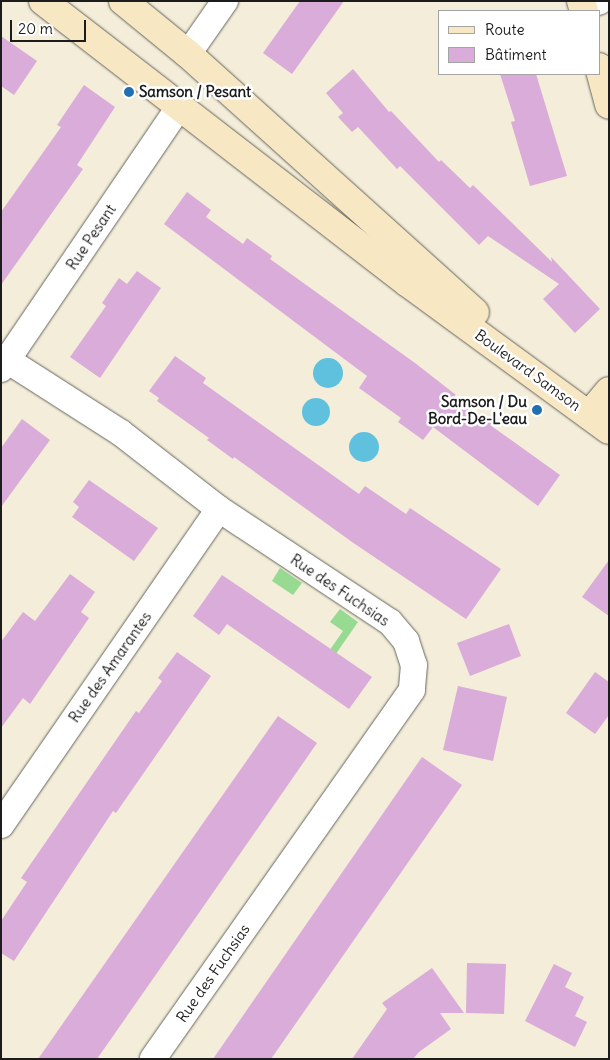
<!DOCTYPE html>
<html>
<head>
<meta charset="utf-8">
<style>
  body { margin:0 }
  #map { position:relative; width:610px; height:1060px; overflow:hidden; background:#f3edd9; font-family:Delius,sans-serif }
  div>[style] { position:absolute }
  [style*='--x'] { left:calc(var(--x)*1px); top:calc(var(--y)*1px); width:calc(var(--w)*1px); rotate:calc(var(--a)*1deg) }
  .green>* { inset:0; background:#97da91 }
  .water>* { inset:0; background:#60c1de }
  .round { border-radius:50% }
  .building>* { inset:0; background:#daacda }
  .roads { filter:drop-shadow(0 0 1px #67655e) drop-shadow(0 0 1px #67655e) }
  .street>* { height:26px; margin:-13px; padding:0 13px; transform-origin:13px; border-radius:13px; background:#fff }
  .secondary>* { height:28px; margin:-14px; padding:0 14px; transform-origin:14px; border-radius:14px; background:#f8e7c3 }
  .dots>* { width:14px; height:14px; translate:-50% -50%; box-sizing:border-box; border:2px solid #fff; border-radius:50% }
  span { translate:-50% -50%; white-space:nowrap; text-align:center; line-height:1.15; -webkit-text-stroke:5px #fff; paint-order:stroke }
  .poi-label { font-size:15px; color:#1c1c1c; font-weight:700 }
  .left { translate:0 -50%; text-align:left }
  .right { translate:-100% -50%; text-align:right }
  .street-label { font-size:15px; color:#1c1c1c }
  .frame { position:absolute; inset:0; border:2px solid #1c1c1c; pointer-events:none }
  .legend { position:absolute; left:438px; top:10px; width:162px; height:65px; box-sizing:border-box; background:#fff; border:1px solid #a4a4a4; margin:0; padding:6px 9px; list-style:none; font-size:15px; color:#1c1c1c }
  .legend li { display:flex; align-items:center; gap:10px; height:25px }
  .legend b { width:25px; border:1px solid #a4a4a4 }
  .scale { position:absolute; left:10px; top:20px; width:76px; height:22px; box-sizing:border-box; border:2px solid #1c1c1c; border-top:0; padding-left:6px; font-size:15px; line-height:18px; white-space:nowrap; color:#1c1c1c; -webkit-text-stroke:4px #fff; paint-order:stroke }
</style>
</head>
<body>
<div id="map">
  <div class="green">
    <div style="clip-path:polygon(280px 568px,302px 583px,293px 595px,272px 581px)"></div>
    <div style="clip-path:polygon(340px 609px,358px 622px,333px 658px,327px 654px,343px 631px,330px 622px)"></div>
  </div>
  <div class="water">
    <div class="round" style="left:313px;top:358px;width:30px;height:30px"></div>
    <div class="round" style="left:302px;top:398px;width:28px;height:28px"></div>
    <div class="round" style="left:349px;top:432px;width:30px;height:30px"></div>
  </div>
  <div class="building">
    <div style="clip-path:polygon(300px 1px,344px 1px,292px 74px,263px 53px)"></div>
    <div style="clip-path:polygon(1px 36px,37px 61px,14px 95px,1px 86px)"></div>
    <div style="clip-path:polygon(353px 69px,389px 112px,391px 111px,439px 162px,441px 160px,470px 188px,473px 185px,552px 262px,551px 257px,600px 309px,575px 333px,543px 299px,559px 284px,488px 236px,479px 245px,400px 166px,397px 169px,358px 127px,352px 132px,338px 117px,343px 113px,326px 93px)"></div>
    <div style="clip-path:polygon(500px 74px,536px 74px,567px 176px,530px 186px,511px 122px,515px 121px)"></div>
    <div style="clip-path:polygon(84px 85px,115px 107px,77px 165px,83px 169px,1px 285px,1px 212px,61px 127px,57px 125px)"></div>
    <div style="clip-path:polygon(187px 192px,211px 210px,206px 217px,243px 244px,247px 238px,272px 256px,270px 259px,415px 363px,456px 395px,454px 396px,492px 423px,490px 425px,560px 475px,538px 506px,433px 427px,423px 440px,398px 422px,401px 418px,359px 388px,367px 376px,164px 224px)"></div>
    <div style="clip-path:polygon(137px 271px,161px 288px,100px 378px,70px 357px,106px 306px,102px 303px,119px 278px,127px 284px)"></div>
    <div style="clip-path:polygon(175px 356px,206px 378px,203px 383px,359px 494px,365px 486px,406px 514px,410px 508px,501px 569px,466px 619px,352px 542px,234px 457px,233px 459px,207px 440px,209px 438px,157px 401px,159px 398px,149px 391px)"></div>
    <div style="clip-path:polygon(22px 419px,50px 440px,1px 507px,1px 448px)"></div>
    <div style="clip-path:polygon(89px 480px,158px 528px,134px 561px,72px 517px,79px 507px,73px 502px)"></div>
    <div style="clip-path:polygon(609px 560px,609px 616px,582px 597px)"></div>
    <div style="clip-path:polygon(70px 574px,95px 592px,81px 612px,89px 618px,30px 704px,23px 698px,1px 728px,1px 642px,23px 612px,35px 621px)"></div>
    <div style="clip-path:polygon(222px 575px,372px 677px,349px 709px,227px 624px,219px 635px,193px 616px)"></div>
    <div style="clip-path:polygon(509px 624px,521px 656px,470px 676px,457px 643px)"></div>
    <div style="clip-path:polygon(177px 652px,211px 676px,116px 813px,113px 811px,14px 961px,1px 953px,1px 921px,27px 882px,21px 878px,136px 711px,139px 713px,162px 681px,158px 678px)"></div>
    <div style="clip-path:polygon(595px 672px,609px 682px,609px 715px,595px 734px,566px 713px)"></div>
    <div style="clip-path:polygon(458px 686px,507px 697px,493px 761px,443px 750px)"></div>
    <div style="clip-path:polygon(278px 716px,317px 743px,194px 920px,97px 1059px,38px 1059px)"></div>
    <div style="clip-path:polygon(422px 757px,462px 785px,271px 1059px,213px 1059px)"></div>
    <div style="clip-path:polygon(467px 963px,506px 964px,504px 1014px,466px 1013px)"></div>
    <div style="clip-path:polygon(554px 964px,572px 973px,565px 987px,584px 997px,575px 1016px,587px 1022px,575px 1047px,525px 1021px)"></div>
    <div style="clip-path:polygon(432px 968px,464px 1013px,440px 1013px,451px 1029px,419px 1052px,413px 1059px,352px 1059px,387px 1009px,382px 1003px)"></div>
  </div>
  <div class="roads">
    <div class="street">
      <div style="--x:583;--y:7;--w:18;--a:-19"></div>
      <div style="--x:188;--y:54;--w:65;--a:-55.1"></div>
      <div style="--x:7;--y:360;--w:135;--a:32.6"></div>
      <div style="--x:121;--y:433;--w:124;--a:37.8"></div>
      <div style="--x:219;--y:509;--w:205;--a:33.5"></div>
      <div style="--x:390;--y:622;--w:25;--a:50"></div>
      <div style="--x:406;--y:641;--w:25;--a:72"></div>
      <div style="--x:414;--y:665;--w:25;--a:95"></div>
      <div style="--x:412;--y:690;--w:451;--a:125.1"></div>
      <div style="--x:1;--y:369;--w:318;--a:-55.8"></div>
      <div style="--x:1;--y:825;--w:384;--a:-55.4"></div>
    </div>
    <div class="secondary">
      <div style="--x:43;--y:1;--w:461;--a:37.7"></div>
      <div style="--x:408;--y:283;--w:249;--a:36.2"></div>
      <div style="--x:123;--y:1;--w:84;--a:39.2"></div>
      <div style="--x:188;--y:54;--w:386;--a:42"></div>
      <div style="--x:581;--y:1;--w:10;--a:73"></div>
      <div style="--x:599;--y:67;--w:39;--a:75"></div>
      <div style="--x:589;--y:415;--w:31;--a:-50"></div>
    </div>
  </div>
  <div class="dots">
    <div style="left:129px;top:92px;background:#1f6fb2"></div>
    <div style="left:537px;top:410px;background:#1f6fb2"></div>
  </div>
  <div class="poi-label">
    <span class="left" style="left:139px;top:92px">Samson / Pesant</span>
    <span class="right" style="left:527px;top:410px">Samson / Du<br>Bord-De-L'eau</span>
  </div>
  <div class="street-label">
    <span style="left:91px;top:237px;rotate:-56deg">Rue Pesant</span>
    <span style="left:528px;top:370px;rotate:36deg">Boulevard Samson</span>
    <span style="left:340px;top:590px;rotate:34deg">Rue des Fuchsias</span>
    <span style="left:110px;top:667px;rotate:-55deg">Rue des Amarantes</span>
    <span style="left:213px;top:973px;rotate:-55deg">Rue des Fuchsias</span>
  </div>
  <div class="frame"></div>
  <ul class="legend">
  <li><b style="height:6px;background:#f8e7c3"></b>Route</li>
  <li><b style="height:14px;background:#daacda"></b>Bâtiment</li>
  </ul>
  <div class="scale">20 m</div>
</div>
</body>
</html>
